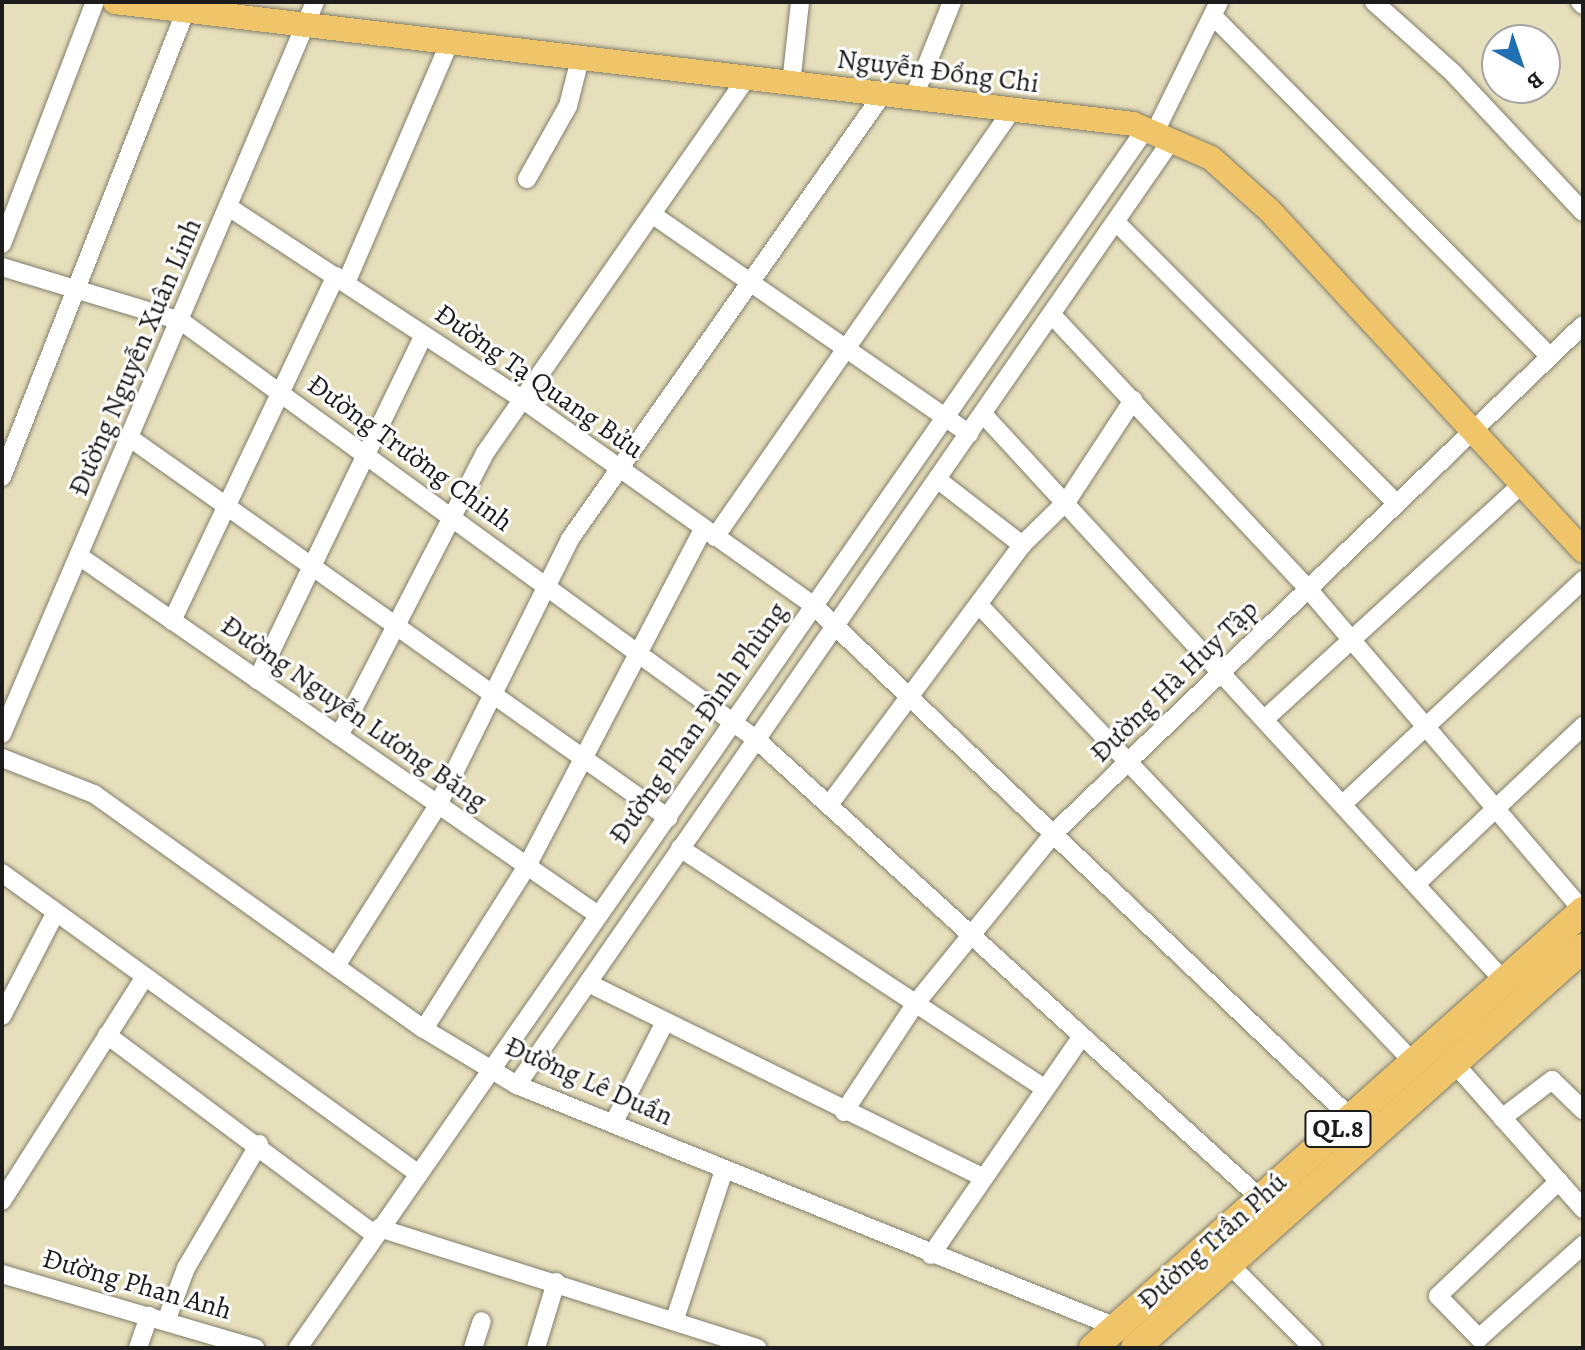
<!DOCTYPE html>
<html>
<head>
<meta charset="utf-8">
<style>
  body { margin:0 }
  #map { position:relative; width:1585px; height:1350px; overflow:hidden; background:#e6dfbb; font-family:Alegreya,serif }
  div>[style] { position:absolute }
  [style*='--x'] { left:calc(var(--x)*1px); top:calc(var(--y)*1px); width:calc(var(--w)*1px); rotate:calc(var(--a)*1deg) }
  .roads { filter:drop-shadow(0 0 2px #817e6c) drop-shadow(0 0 2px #817e6c) }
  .minor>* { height:18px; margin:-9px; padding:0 9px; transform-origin:9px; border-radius:9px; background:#fff }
  .major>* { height:24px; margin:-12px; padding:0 12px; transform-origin:12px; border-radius:12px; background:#f0c469 }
  .highway>* { height:28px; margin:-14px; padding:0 14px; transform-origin:14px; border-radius:14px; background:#f0c469 }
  span { translate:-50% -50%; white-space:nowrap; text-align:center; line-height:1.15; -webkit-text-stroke:6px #fff; paint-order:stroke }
  .shield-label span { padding:2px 6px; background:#fff; border:2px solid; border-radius:6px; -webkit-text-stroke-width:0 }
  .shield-label { font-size:26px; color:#1c1c1c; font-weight:700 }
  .street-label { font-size:28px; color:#1c1c1c }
  .frame { position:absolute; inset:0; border:4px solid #1c1c1c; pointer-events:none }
  .north { position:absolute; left:1481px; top:24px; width:80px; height:80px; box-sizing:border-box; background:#fff; border:2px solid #a4a4a4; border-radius:50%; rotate:140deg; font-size:22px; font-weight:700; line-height:32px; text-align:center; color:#1c1c1c }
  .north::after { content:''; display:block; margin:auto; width:28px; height:36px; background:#1f6fb2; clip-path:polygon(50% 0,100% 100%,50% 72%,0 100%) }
</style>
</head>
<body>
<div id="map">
  <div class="roads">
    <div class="minor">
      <div style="--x:1374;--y:2;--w:106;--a:41.9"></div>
      <div style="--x:1453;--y:73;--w:190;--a:46.9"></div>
      <div style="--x:1580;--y:2;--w:4;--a:45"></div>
      <div style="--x:1214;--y:17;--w:477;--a:45.3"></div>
      <div style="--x:791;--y:84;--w:82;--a:-83.7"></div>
      <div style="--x:913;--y:99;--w:105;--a:-68.1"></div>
      <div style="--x:1154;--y:134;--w:147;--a:-63.8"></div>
      <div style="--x:527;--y:179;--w:84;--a:-60.7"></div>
      <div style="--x:568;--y:106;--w:49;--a:-75.7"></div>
      <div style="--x:230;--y:208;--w:349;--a:33.2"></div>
      <div style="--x:522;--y:399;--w:357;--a:35.3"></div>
      <div style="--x:813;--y:605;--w:743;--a:43.64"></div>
      <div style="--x:656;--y:217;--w:381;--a:34.7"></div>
      <div style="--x:1116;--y:222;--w:397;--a:45.1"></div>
      <div style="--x:2;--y:244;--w:259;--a:-69"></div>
      <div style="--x:2;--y:267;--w:187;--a:16.8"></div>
      <div style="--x:181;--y:321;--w:712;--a:36.03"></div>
      <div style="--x:757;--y:740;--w:680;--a:42.32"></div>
      <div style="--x:346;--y:283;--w:260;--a:-66.7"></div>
      <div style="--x:1052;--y:315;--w:376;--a:46.9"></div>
      <div style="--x:1309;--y:590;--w:422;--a:49.5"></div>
      <div style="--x:983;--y:414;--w:770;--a:47.42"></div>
      <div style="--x:130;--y:438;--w:659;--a:35.23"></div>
      <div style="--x:2;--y:477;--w:499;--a:-68.5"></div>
      <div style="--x:937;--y:479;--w:108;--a:37.8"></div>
      <div style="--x:715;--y:537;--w:520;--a:-55.18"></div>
      <div style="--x:79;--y:556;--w:631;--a:34.67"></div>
      <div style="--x:980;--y:606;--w:629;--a:46.48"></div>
      <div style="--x:172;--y:621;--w:382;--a:-64.6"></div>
      <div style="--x:257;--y:680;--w:383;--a:-64.2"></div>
      <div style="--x:1267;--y:717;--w:345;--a:-42.4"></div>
      <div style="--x:2;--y:734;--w:796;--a:-66.85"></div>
      <div style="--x:339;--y:736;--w:318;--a:-62.7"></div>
      <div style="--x:485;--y:453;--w:456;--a:-55.1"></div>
      <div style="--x:2;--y:758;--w:99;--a:21.4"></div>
      <div style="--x:94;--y:794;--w:405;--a:35.5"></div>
      <div style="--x:424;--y:1029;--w:109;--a:31.1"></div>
      <div style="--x:517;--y:1085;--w:646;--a:22"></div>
      <div style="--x:1344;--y:803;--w:327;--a:-43"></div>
      <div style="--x:829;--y:805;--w:324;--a:-53.4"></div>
      <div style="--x:1022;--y:545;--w:63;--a:-44.4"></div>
      <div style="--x:1067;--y:501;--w:121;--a:-56.8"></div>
      <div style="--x:680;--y:848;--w:436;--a:33.4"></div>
      <div style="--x:2;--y:873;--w:511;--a:35.84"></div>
      <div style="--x:1416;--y:884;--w:230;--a:-43.4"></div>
      <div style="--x:336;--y:966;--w:191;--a:-57.6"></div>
      <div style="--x:438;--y:805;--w:297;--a:-63.6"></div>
      <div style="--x:570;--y:539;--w:543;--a:-54.9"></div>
      <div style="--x:588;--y:983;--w:441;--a:26.2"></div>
      <div style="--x:2;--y:1016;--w:117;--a:-62.6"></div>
      <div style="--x:424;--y:1029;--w:193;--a:-57.7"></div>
      <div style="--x:527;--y:866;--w:379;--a:-62.4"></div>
      <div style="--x:107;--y:1035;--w:333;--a:36.7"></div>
      <div style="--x:1454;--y:1063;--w:195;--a:48.5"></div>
      <div style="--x:517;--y:1085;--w:1148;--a:-55.29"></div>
      <div style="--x:844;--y:1112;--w:131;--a:-56.6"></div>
      <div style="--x:916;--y:1003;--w:219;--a:-50.9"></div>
      <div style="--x:1054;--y:833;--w:733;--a:-43.84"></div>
      <div style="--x:1502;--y:1118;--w:63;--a:-37.2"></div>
      <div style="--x:1552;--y:1080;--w:43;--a:44.1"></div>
      <div style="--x:613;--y:1124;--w:114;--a:-63"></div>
      <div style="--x:1559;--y:1181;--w:167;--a:136.5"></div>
      <div style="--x:1438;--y:1296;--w:59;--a:45.7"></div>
      <div style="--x:1479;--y:1338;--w:140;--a:-41.8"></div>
      <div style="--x:2;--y:1201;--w:264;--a:-57.5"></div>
      <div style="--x:379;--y:1228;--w:397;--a:17.6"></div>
      <div style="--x:931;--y:1255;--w:262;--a:-55.4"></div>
      <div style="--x:1229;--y:1264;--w:119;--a:45"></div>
      <div style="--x:2;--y:1274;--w:264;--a:16.3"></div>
      <div style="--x:675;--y:1319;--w:157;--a:-71.8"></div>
      <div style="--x:166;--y:1321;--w:57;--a:-69.3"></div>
      <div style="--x:186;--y:1268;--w:144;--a:-59.5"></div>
      <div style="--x:138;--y:1348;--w:34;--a:-71"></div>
      <div style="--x:298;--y:1348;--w:1484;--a:-55.19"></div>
      <div style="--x:473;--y:1348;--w:28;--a:-72"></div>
      <div style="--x:536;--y:1348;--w:69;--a:-73.1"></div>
    </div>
    <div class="major">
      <div style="--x:115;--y:2;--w:1025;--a:6.83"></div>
      <div style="--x:1133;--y:124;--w:85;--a:23.6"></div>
      <div style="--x:1211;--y:158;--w:78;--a:41.9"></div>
      <div style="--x:1269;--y:210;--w:463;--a:47.3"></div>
    </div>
    <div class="highway">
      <div style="--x:1093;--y:1348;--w:657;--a:-41.73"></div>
      <div style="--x:1135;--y:1348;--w:601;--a:-41.76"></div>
    </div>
  </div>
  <div class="shield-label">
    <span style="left:1338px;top:1129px">QL.8</span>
  </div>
  <div class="street-label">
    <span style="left:938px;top:71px;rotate:7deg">Nguyễn Đổng Chi</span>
    <span style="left:135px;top:357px;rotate:-67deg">Đường Nguyễn Xuân Linh</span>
    <span style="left:539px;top:381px;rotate:35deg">Đường Tạ Quang Bửu</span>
    <span style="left:410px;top:453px;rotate:36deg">Đường Trường Chinh</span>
    <span style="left:1174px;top:681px;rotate:-44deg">Đường Hà Huy Tập</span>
    <span style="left:354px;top:713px;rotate:35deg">Đường Nguyễn Lương Băng</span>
    <span style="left:698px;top:723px;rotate:-55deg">Đường Phan Đình Phùng</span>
    <span style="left:589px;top:1081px;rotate:24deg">Đường Lê Duẩn</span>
    <span style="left:1212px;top:1241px;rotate:-42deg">Đường Trần Phú</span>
    <span style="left:137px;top:1284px;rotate:16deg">Đường Phan Anh</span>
  </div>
  <div class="frame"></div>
  <div class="north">B</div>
</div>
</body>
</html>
